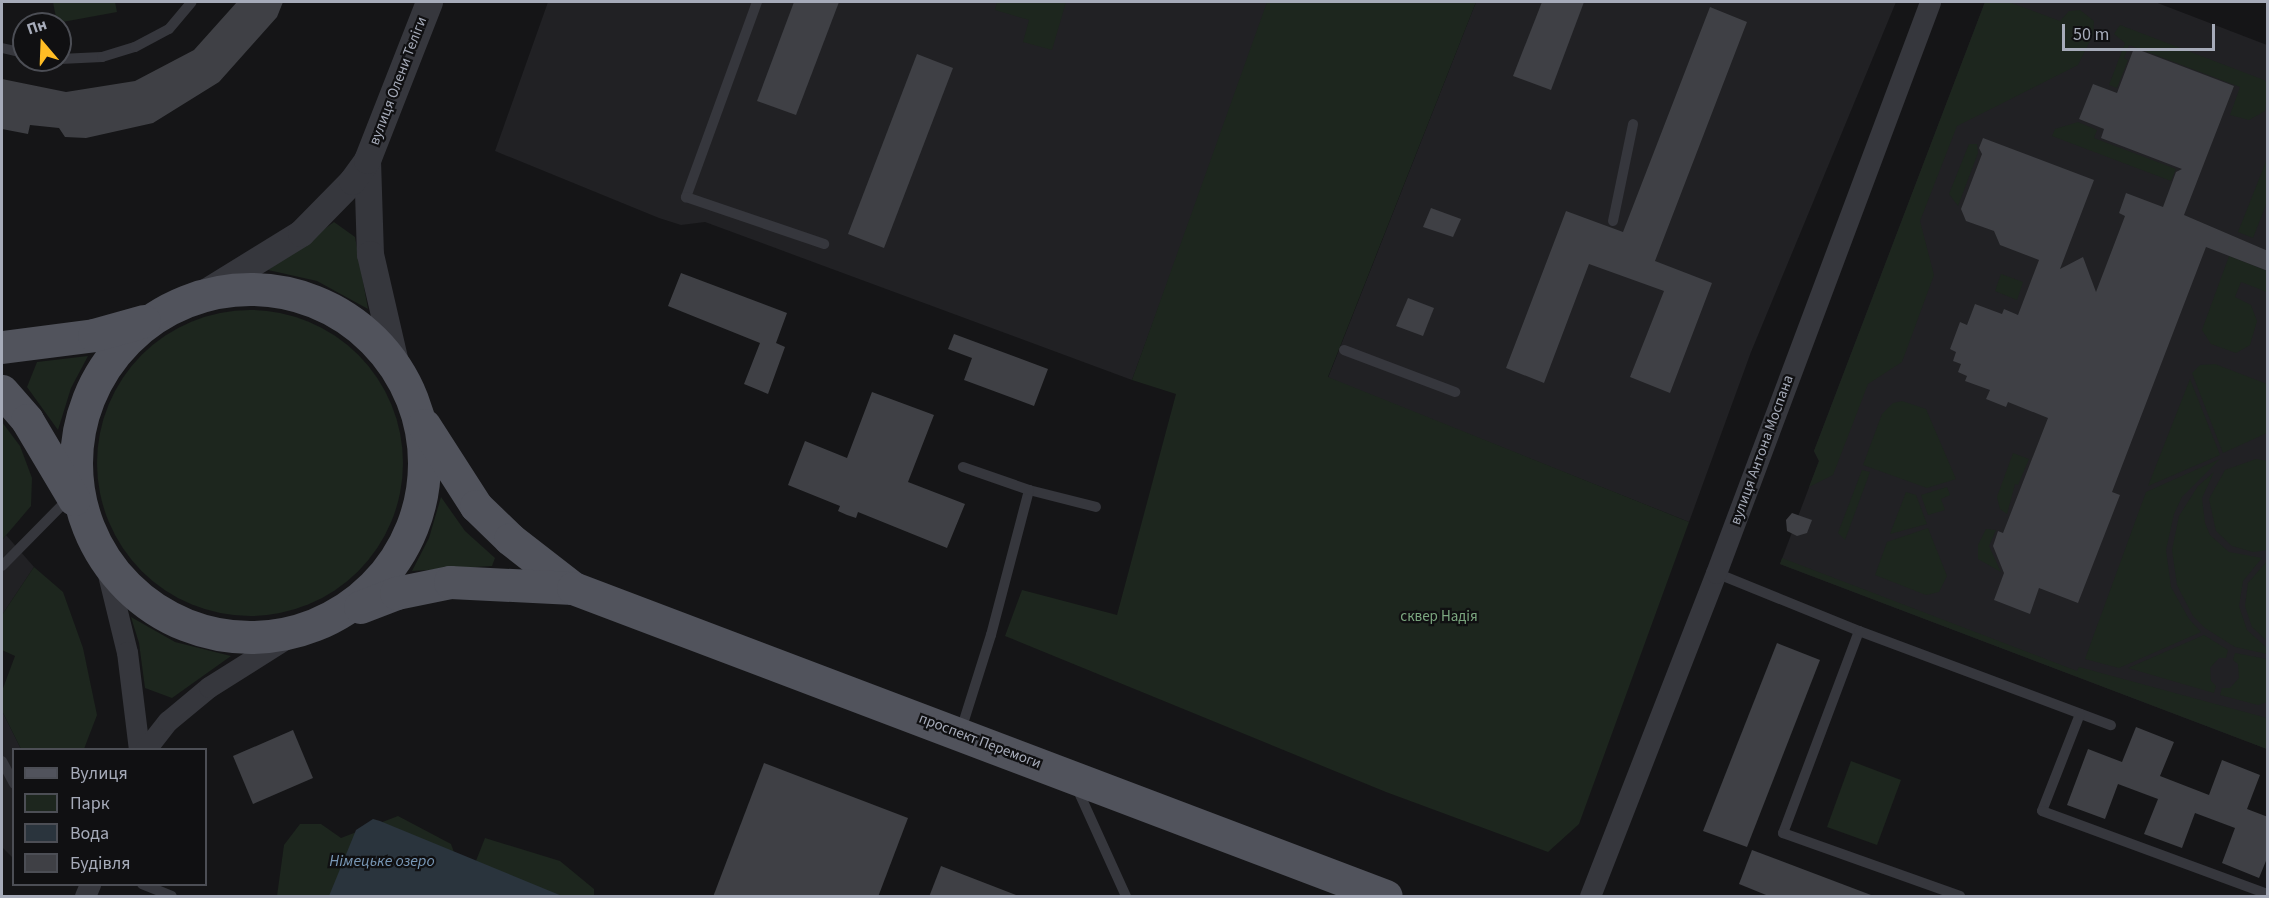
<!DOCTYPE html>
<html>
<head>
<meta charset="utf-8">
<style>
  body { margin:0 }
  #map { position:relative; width:2269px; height:898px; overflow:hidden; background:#151517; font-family:"Source Sans 3",sans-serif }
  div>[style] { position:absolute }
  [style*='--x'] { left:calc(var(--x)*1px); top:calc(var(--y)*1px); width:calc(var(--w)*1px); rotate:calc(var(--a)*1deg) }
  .built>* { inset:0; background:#212124 }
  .green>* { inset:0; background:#1d261e }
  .round { border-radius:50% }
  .water>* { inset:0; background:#2a343d }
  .building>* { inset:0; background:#3f4045 }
  .service>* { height:10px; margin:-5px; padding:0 5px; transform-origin:5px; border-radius:5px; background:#36373d }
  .minor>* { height:21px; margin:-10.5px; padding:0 10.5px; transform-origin:10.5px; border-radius:10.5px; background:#36373d }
  .tertiary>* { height:27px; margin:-13.5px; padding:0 13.5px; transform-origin:13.5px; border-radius:13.5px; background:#36373d }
  .primary>* { height:33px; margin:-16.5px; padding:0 16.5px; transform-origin:16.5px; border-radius:16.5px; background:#51535c }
  .primary>.ring { margin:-16.5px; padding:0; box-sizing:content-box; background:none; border:33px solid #51535c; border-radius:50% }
  span { translate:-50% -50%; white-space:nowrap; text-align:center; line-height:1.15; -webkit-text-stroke:4.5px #101012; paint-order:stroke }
  .street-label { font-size:15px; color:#a6abb9 }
  .park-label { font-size:15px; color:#7ba67f }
  .water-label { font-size:16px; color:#7998b7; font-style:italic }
  .frame { position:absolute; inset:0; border:3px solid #a6abb9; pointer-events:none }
  .legend { position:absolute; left:12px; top:748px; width:195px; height:138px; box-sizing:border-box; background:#101012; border:2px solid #4c4e55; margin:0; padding:8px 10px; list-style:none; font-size:18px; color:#a6abb9 }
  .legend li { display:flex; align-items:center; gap:12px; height:30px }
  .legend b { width:30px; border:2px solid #4c4e55 }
  .north { position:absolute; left:12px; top:12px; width:60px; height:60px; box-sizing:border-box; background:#101012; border:2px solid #4c4e55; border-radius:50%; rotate:341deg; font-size:16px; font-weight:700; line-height:24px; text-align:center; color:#a6abb9 }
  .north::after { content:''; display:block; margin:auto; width:21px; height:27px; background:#ffbd25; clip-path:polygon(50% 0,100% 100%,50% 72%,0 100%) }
  .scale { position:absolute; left:2062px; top:24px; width:153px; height:27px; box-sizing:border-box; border:3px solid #a6abb9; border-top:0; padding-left:8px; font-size:18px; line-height:21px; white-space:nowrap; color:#a6abb9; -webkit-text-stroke:4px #101012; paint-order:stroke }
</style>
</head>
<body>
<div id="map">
  <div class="built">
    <div style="clip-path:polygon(548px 2px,1270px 2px,1132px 380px,705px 222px,681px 225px,659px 218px,495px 151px)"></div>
    <div style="clip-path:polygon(1476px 2px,1896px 2px,1751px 352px,1689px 522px,1328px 378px)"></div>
    <div style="clip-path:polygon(1985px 2px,2155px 2px,2267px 45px,2267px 749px,1780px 564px,1819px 461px,1814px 451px)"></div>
    <div style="clip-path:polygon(6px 535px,34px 567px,2px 615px,2px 540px)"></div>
    <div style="clip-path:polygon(2px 711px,21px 749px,14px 750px,13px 858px,2px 847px)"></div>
  </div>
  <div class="green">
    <div style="clip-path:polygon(53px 2px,115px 2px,117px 12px,57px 23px)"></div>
    <div style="clip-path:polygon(997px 2px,1066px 2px,1052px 50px,1023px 42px,1029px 20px,995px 10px)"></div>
    <div style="clip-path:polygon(1267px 2px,1476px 2px,1328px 377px,1689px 522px,1579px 824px,1548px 852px,1386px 792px,1005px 636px,1022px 590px,1117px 615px,1176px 394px,1132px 380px)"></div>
    <div style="clip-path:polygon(1985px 2px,2009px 2px,2060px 21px,2069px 11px,2080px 10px,2094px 21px,2093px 35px,2078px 65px,1957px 126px,1920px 221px,1934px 275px,1902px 362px,1868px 384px,1833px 475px,1809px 487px,1819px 461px,1814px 451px)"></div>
    <div style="clip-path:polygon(2120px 25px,2264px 80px,2268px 84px,2265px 111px,2249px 120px,2230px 115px,2240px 87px,2129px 45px,2124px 58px,2128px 60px,2117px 88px,2109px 85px,2125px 43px,2114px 34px)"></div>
    <div style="clip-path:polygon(2078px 122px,2097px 130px,2094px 138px,2176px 169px,2171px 181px,2052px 136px,2055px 129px)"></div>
    <div style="clip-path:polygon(1969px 144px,1977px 144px,1978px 153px,1958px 206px,1949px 194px)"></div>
    <div style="clip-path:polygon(2267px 159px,2267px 202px,2253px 238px,2238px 232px)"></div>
    <div style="clip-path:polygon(334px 222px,355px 237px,368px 309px,317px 281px,268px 270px)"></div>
    <div style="clip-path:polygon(2229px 256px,2267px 271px,2267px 292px,2241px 282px,2235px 297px,2251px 305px,2257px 321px,2250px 345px,2236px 353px,2211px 344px,2202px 330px)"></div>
    <div style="clip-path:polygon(2001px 274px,2023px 282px,2017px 300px,1995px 291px)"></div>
    <div class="round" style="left:97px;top:310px;width:306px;height:306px"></div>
    <div style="clip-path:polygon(88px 356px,71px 388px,58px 430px,27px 387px,37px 362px)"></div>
    <div style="clip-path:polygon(2215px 364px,2267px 384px,2267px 433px,2223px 453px,2192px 373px,2200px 365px)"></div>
    <div style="clip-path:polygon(2190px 379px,2220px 455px,2148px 486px)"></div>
    <div style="clip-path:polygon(1902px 401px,1926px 409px,1956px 479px,1927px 488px,1863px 465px,1882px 414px,1893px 403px)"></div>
    <div style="clip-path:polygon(2px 422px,20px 446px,32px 478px,31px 506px,2px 540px)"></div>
    <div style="clip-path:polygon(2013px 453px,2029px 459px,2018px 485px,2015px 484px,2007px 514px,2000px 509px,1997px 497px)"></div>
    <div style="clip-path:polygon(2220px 459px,2182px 497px,2174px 514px,2166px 550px,2171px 587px,2189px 619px,2201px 632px,2119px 668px,2085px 659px,2146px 492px)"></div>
    <div style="clip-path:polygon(2256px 459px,2267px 461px,2268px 550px,2253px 552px,2232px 546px,2216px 531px,2209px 499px,2225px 470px)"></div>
    <div style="clip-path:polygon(1862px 470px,1870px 472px,1845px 540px,1838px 533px)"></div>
    <div style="clip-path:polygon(2214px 472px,2202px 498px,2205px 523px,2210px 535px,2229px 552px,2262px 558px,2243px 581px,2239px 606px,2247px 630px,2267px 648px,2267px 654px,2235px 647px,2205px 628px,2193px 616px,2177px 585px,2172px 550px,2179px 516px,2198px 486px)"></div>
    <div style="clip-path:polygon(1947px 487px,1950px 495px,1941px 499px,1945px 510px,1928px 515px,1921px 495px)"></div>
    <div style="clip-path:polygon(1906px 492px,1916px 495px,1927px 524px,1890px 534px)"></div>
    <div style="clip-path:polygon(441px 497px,465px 531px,495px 558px,492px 566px,412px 571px,429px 538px)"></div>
    <div style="clip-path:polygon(1928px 528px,1947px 576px,1939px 592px,1926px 595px,1875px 575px,1887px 542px)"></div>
    <div style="clip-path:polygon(1986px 529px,1996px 530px,1989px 546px,2001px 572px,1978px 559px,1978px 545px)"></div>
    <div style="clip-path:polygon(1782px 558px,2077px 671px,2079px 667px,2267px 718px,2267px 749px,1780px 564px)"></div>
    <div style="clip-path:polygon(2267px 561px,2267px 641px,2252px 627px,2245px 606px,2248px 583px)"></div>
    <div style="clip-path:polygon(34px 567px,63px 592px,83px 648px,97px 715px,84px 749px,21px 749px,2px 711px,2px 691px,15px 656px,2px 650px,2px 615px)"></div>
    <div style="clip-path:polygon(131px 617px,175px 642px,231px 656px,172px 698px,145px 688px,139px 643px)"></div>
    <div style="clip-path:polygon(2204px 635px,2228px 650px,2226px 658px,2219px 658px,2210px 668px,2211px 681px,2216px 686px,2214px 693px,2128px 668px)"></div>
    <div style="clip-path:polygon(2235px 653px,2267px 659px,2267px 702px,2258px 705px,2220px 695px,2222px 688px,2230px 688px,2239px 678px,2238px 664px,2233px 660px)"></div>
    <div style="clip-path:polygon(1851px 761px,1901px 780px,1877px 845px,1827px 827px)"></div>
    <div style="clip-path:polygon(398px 816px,451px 844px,458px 863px,379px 896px,277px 896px,284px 845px,300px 824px,321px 824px,341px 838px)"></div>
    <div style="clip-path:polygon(485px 838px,560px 861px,594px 889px,594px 896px,534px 896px,472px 871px)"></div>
  </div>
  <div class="water">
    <div style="clip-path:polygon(373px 819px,380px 821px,562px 896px,329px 896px,356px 830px)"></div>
  </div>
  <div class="building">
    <div style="clip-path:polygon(237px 2px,283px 2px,277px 17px,219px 82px,153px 123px,86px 138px,65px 137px,59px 128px,30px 125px,28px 134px,2px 129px,2px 79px,66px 92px,135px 81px,194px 50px)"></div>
    <div style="clip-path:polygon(794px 2px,839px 2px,796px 115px,757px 101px)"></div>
    <div style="clip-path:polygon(1542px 2px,1584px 2px,1551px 90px,1513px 76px)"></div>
    <div style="clip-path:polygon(1710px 7px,1747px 22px,1655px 261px,1712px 283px,1670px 393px,1630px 377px,1664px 291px,1589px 264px,1544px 383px,1506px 368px,1566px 211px,1623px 232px)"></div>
    <div style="clip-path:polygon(2134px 48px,2234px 86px,2184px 215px,2268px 251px,2268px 271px,2206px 247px,2112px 492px,2120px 495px,2078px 603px,2039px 588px,2030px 614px,1994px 600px,2004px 573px,1993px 546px,1998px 531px,2003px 533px,2048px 418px,2008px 402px,2006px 407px,1986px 399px,1990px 390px,1965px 381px,1967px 376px,1958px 372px,1961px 364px,1953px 361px,1956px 352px,1950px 349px,1960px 322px,1967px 325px,1975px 304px,2002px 314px,2004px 309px,2018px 315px,2039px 260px,2000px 245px,1994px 231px,1966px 221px,1961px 209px,1982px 154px,1979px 148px,1983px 138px,2094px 180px,2060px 269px,2083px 257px,2096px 292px,2125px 216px,2119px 213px,2126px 193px,2163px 207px,2176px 172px,2182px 169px,2101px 138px,2104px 129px,2079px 119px,2093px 84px,2117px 93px)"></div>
    <div style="clip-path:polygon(917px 54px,953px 68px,884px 248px,848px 234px)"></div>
    <div style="clip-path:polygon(1431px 208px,1461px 219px,1453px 237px,1423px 227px)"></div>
    <div style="clip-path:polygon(681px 273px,787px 313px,776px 343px,785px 347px,768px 394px,744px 384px,760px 343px,668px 306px)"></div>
    <div style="clip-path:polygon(1408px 298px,1434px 308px,1423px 336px,1396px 326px)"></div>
    <div style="clip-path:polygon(954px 334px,1048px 369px,1034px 406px,964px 380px,972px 358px,948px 349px)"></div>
    <div style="clip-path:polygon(872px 392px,934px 415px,908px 482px,965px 504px,947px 548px,858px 512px,856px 518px,847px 515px,838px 511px,840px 506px,788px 485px,805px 441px,847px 458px)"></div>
    <div style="clip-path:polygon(1792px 513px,1812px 520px,1807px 533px,1797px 536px,1787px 531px,1786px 520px)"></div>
    <div style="clip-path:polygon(1777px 643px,1820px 660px,1747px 847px,1703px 831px)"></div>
    <div style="clip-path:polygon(2136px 727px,2174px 742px,2160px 776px,2209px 795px,2222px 760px,2260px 775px,2247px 809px,2268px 817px,2268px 856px,2259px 878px,2222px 863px,2235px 828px,2195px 813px,2182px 848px,2144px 834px,2158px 799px,2118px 784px,2105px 819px,2067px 805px,2088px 749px,2122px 762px)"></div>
    <div style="clip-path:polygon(293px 730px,313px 778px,253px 804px,233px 756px)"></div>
    <div style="clip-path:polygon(764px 763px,908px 818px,878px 897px,713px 897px)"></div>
    <div style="clip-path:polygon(1752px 850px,1871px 895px,1871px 897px,1771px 897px,1739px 884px)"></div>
    <div style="clip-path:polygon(941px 866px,1016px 895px,1015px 897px,929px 897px)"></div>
  </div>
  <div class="service">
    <div style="--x:757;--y:2;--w:208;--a:110"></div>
    <div style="--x:686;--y:197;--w:146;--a:18.8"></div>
    <div style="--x:2;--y:48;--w:23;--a:13"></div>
    <div style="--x:60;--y:59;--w:42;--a:-2.7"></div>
    <div style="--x:102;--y:57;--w:34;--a:-17"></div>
    <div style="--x:135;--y:47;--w:38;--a:-28"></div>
    <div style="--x:169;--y:29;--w:35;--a:-50"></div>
    <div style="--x:1613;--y:221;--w:99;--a:-78.3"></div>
    <div style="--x:1344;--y:350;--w:119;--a:20.7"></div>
    <div style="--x:1029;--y:490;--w:69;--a:14.2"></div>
    <div style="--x:2;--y:566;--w:97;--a:-45.4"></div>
    <div style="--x:1716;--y:573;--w:154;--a:22.1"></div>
    <div style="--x:1859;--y:631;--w:216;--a:110.6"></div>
    <div style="--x:1783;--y:833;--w:188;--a:19.6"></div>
    <div style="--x:1859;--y:631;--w:269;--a:20.5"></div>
    <div style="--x:2080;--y:714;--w:104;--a:111.4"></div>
    <div style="--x:2042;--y:811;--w:241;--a:20.2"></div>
    <div style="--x:961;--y:730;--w:100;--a:-72.5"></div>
    <div style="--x:991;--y:635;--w:150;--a:-75.3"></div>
    <div style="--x:1029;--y:490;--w:70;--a:-160.8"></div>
    <div style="--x:2;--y:761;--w:26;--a:62"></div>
    <div style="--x:1076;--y:786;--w:121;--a:65.6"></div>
    <div style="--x:142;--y:884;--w:32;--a:22"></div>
  </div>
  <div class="minor">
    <div style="--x:104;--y:558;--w:97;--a:76.3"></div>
    <div style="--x:127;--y:652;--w:99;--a:83"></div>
    <div style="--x:145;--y:750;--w:37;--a:-52"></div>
    <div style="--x:168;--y:721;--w:53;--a:-39.7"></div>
    <div style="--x:209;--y:687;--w:109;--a:-32.2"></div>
    <div style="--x:85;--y:896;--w:13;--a:-67"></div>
    <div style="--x:1590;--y:896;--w:347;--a:-68.7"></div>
    <div style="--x:1716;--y:573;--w:610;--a:-69.45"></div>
  </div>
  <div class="tertiary">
    <div style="--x:367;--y:160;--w:94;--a:88.2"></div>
    <div style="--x:370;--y:254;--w:116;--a:77"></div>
    <div style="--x:199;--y:296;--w:120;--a:-31.7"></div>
    <div style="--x:301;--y:233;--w:73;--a:-45.6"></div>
    <div style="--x:352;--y:181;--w:26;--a:-54"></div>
    <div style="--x:367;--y:160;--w:170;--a:-68.6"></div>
  </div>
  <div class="primary">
    <div class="ring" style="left:76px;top:289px;width:315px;height:315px"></div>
    <div style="--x:2;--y:347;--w:93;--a:-7.4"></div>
    <div style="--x:94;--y:335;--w:52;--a:-15.6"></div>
    <div style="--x:2;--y:391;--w:38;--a:49"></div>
    <div style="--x:27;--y:420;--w:92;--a:59.3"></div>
    <div style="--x:424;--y:425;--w:96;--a:57.3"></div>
    <div style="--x:476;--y:506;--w:47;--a:44.1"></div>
    <div style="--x:510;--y:539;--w:80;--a:37.9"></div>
    <div style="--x:360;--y:607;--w:39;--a:-21"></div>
    <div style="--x:396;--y:593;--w:55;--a:-11.5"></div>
    <div style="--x:450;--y:582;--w:123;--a:2.8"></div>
    <div style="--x:573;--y:588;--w:869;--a:20.75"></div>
  </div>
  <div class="street-label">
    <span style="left:398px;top:81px;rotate:-69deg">вулиця Олени Теліги</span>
    <span style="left:1762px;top:450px;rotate:-70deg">вулиця Антона Моспана</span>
    <span style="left:980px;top:741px;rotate:21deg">проспект Перемоги</span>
  </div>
  <div class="park-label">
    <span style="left:1439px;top:617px">сквер Надія</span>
  </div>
  <div class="water-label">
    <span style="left:382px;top:861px">Німецьке озеро</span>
  </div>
  <div class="frame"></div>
  <ul class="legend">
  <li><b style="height:8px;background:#51535c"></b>Вулиця</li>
  <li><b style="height:16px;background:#1d261e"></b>Парк</li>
  <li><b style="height:16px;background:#2a343d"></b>Вода</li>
  <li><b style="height:16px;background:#3f4045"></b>Будівля</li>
  </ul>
  <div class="north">Пн</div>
  <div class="scale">50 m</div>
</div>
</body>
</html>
